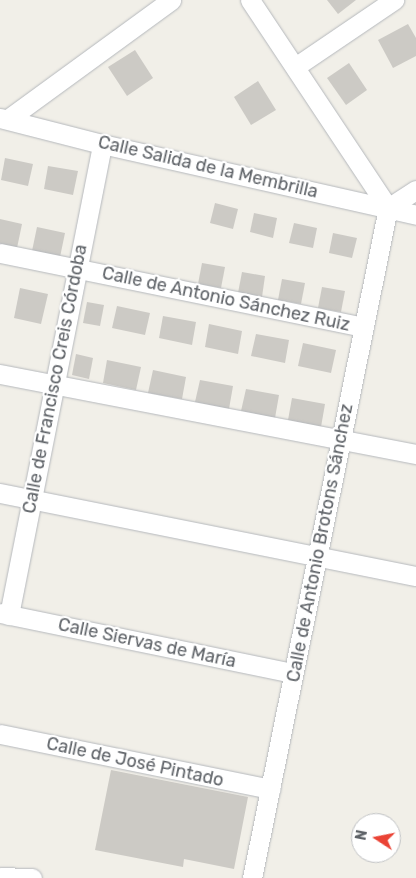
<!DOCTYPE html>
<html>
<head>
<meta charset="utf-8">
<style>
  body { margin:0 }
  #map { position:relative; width:416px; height:878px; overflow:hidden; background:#f1efe8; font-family:Rubik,sans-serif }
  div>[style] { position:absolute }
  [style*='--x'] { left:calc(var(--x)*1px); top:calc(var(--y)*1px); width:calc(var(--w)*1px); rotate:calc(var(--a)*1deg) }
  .building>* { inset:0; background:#cccac5 }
  .roads { filter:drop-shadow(0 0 1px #b5b8bc) drop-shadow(0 0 1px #b5b8bc) }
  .minor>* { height:19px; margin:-9.5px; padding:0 9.5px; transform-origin:9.5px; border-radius:9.5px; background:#fff }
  span { translate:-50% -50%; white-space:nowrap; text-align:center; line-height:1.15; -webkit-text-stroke:4.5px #fff; paint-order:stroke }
  .street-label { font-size:18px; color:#5f6368 }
  .north { position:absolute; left:351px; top:813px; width:50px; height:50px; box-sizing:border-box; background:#fff; border:1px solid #bfc1c3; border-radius:50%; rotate:281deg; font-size:14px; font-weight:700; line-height:20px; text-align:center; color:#5f6368 }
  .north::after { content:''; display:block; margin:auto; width:18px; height:22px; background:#ea4335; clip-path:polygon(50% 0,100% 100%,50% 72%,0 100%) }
</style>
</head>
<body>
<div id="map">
  <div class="building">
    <div style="clip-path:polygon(327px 0,356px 0,338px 14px)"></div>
    <div style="clip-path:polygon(408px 24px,416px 38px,416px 56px,393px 68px,378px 40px)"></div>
    <div style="clip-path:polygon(135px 50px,153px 78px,127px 96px,108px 67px)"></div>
    <div style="clip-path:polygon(349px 63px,367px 90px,346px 105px,327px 78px)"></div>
    <div style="clip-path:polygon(258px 81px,276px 110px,251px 125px,234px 97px)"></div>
    <div style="clip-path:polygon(5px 158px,33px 164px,28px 186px,1px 180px)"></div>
    <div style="clip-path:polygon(48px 166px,78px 171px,73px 195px,44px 189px)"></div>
    <div style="clip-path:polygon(215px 203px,238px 209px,233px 229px,210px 223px)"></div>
    <div style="clip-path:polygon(254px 213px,277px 218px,273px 238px,250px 232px)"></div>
    <div style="clip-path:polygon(0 219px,22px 224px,17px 248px,0 244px)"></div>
    <div style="clip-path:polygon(294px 223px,317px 228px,313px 248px,289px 243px)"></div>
    <div style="clip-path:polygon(37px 227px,65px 233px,60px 257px,32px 251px)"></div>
    <div style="clip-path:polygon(333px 233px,357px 238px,352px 258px,329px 253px)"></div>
    <div style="clip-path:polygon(202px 263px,225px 267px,221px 288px,198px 284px)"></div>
    <div style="clip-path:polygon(242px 272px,265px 276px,262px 297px,238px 293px)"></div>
    <div style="clip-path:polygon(282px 279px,305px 283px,301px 304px,278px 300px)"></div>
    <div style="clip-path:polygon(322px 287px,345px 291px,341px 312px,318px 308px)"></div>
    <div style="clip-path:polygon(20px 288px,48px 294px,41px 324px,14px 318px)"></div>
    <div style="clip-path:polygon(87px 302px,104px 305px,100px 326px,83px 323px)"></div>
    <div style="clip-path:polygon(117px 306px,150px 313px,145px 335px,112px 328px)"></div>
    <div style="clip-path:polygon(163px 316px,196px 322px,192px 345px,159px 338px)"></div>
    <div style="clip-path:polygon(209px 324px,242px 331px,238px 354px,205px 347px)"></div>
    <div style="clip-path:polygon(256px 334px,289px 340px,285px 363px,251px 356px)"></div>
    <div style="clip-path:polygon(303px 343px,336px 350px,331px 373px,298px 366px)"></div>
    <div style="clip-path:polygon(76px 354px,93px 358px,89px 379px,72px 375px)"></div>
    <div style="clip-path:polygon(107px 360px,141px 367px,136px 390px,103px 383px)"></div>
    <div style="clip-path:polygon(153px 370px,186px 377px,182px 399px,148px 393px)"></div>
    <div style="clip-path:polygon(200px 380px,233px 386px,229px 409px,195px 402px)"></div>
    <div style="clip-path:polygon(246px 389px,279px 395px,275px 418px,241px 411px)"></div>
    <div style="clip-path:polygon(292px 398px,325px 404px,321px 427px,288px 420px)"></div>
    <div style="clip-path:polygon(111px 770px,248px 797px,234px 869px,184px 859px,183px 867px,95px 850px)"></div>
  </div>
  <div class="roads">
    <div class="minor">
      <div style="--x:250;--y:0;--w:250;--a:56.4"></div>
      <div style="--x:295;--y:67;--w:120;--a:-34.1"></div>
      <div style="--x:0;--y:118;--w:105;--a:14.3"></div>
      <div style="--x:102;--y:144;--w:322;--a:12.7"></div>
      <div style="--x:8;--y:119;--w:202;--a:-36.1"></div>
      <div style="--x:388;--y:208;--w:33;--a:-33"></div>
      <div style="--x:0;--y:253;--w:371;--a:11.5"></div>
      <div style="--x:0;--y:374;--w:424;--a:10.9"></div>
      <div style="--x:0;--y:493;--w:424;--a:11.3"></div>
      <div style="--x:0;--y:613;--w:299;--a:11.6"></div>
      <div style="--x:9;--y:615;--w:480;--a:-78.8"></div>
      <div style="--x:0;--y:734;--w:276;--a:11.5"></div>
      <div style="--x:0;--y:877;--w:32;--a:2"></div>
      <div style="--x:252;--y:878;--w:684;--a:-78.53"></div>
    </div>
  </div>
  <div class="street-label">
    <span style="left:208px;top:167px;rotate:13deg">Calle Salida de la Membrilla</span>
    <span style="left:226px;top:299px;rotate:12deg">Calle de Antonio Sánchez Ruiz</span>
    <span style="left:55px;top:379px;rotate:-79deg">Calle de Francisco Creis Córdoba</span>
    <span style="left:320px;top:543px;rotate:-79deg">Calle de Antonio Brotons Sánchez</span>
    <span style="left:147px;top:643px;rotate:12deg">Calle Siervas de María</span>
    <span style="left:135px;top:762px;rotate:12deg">Calle de José Pintado</span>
  </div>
  <div class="north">N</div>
</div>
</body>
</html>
